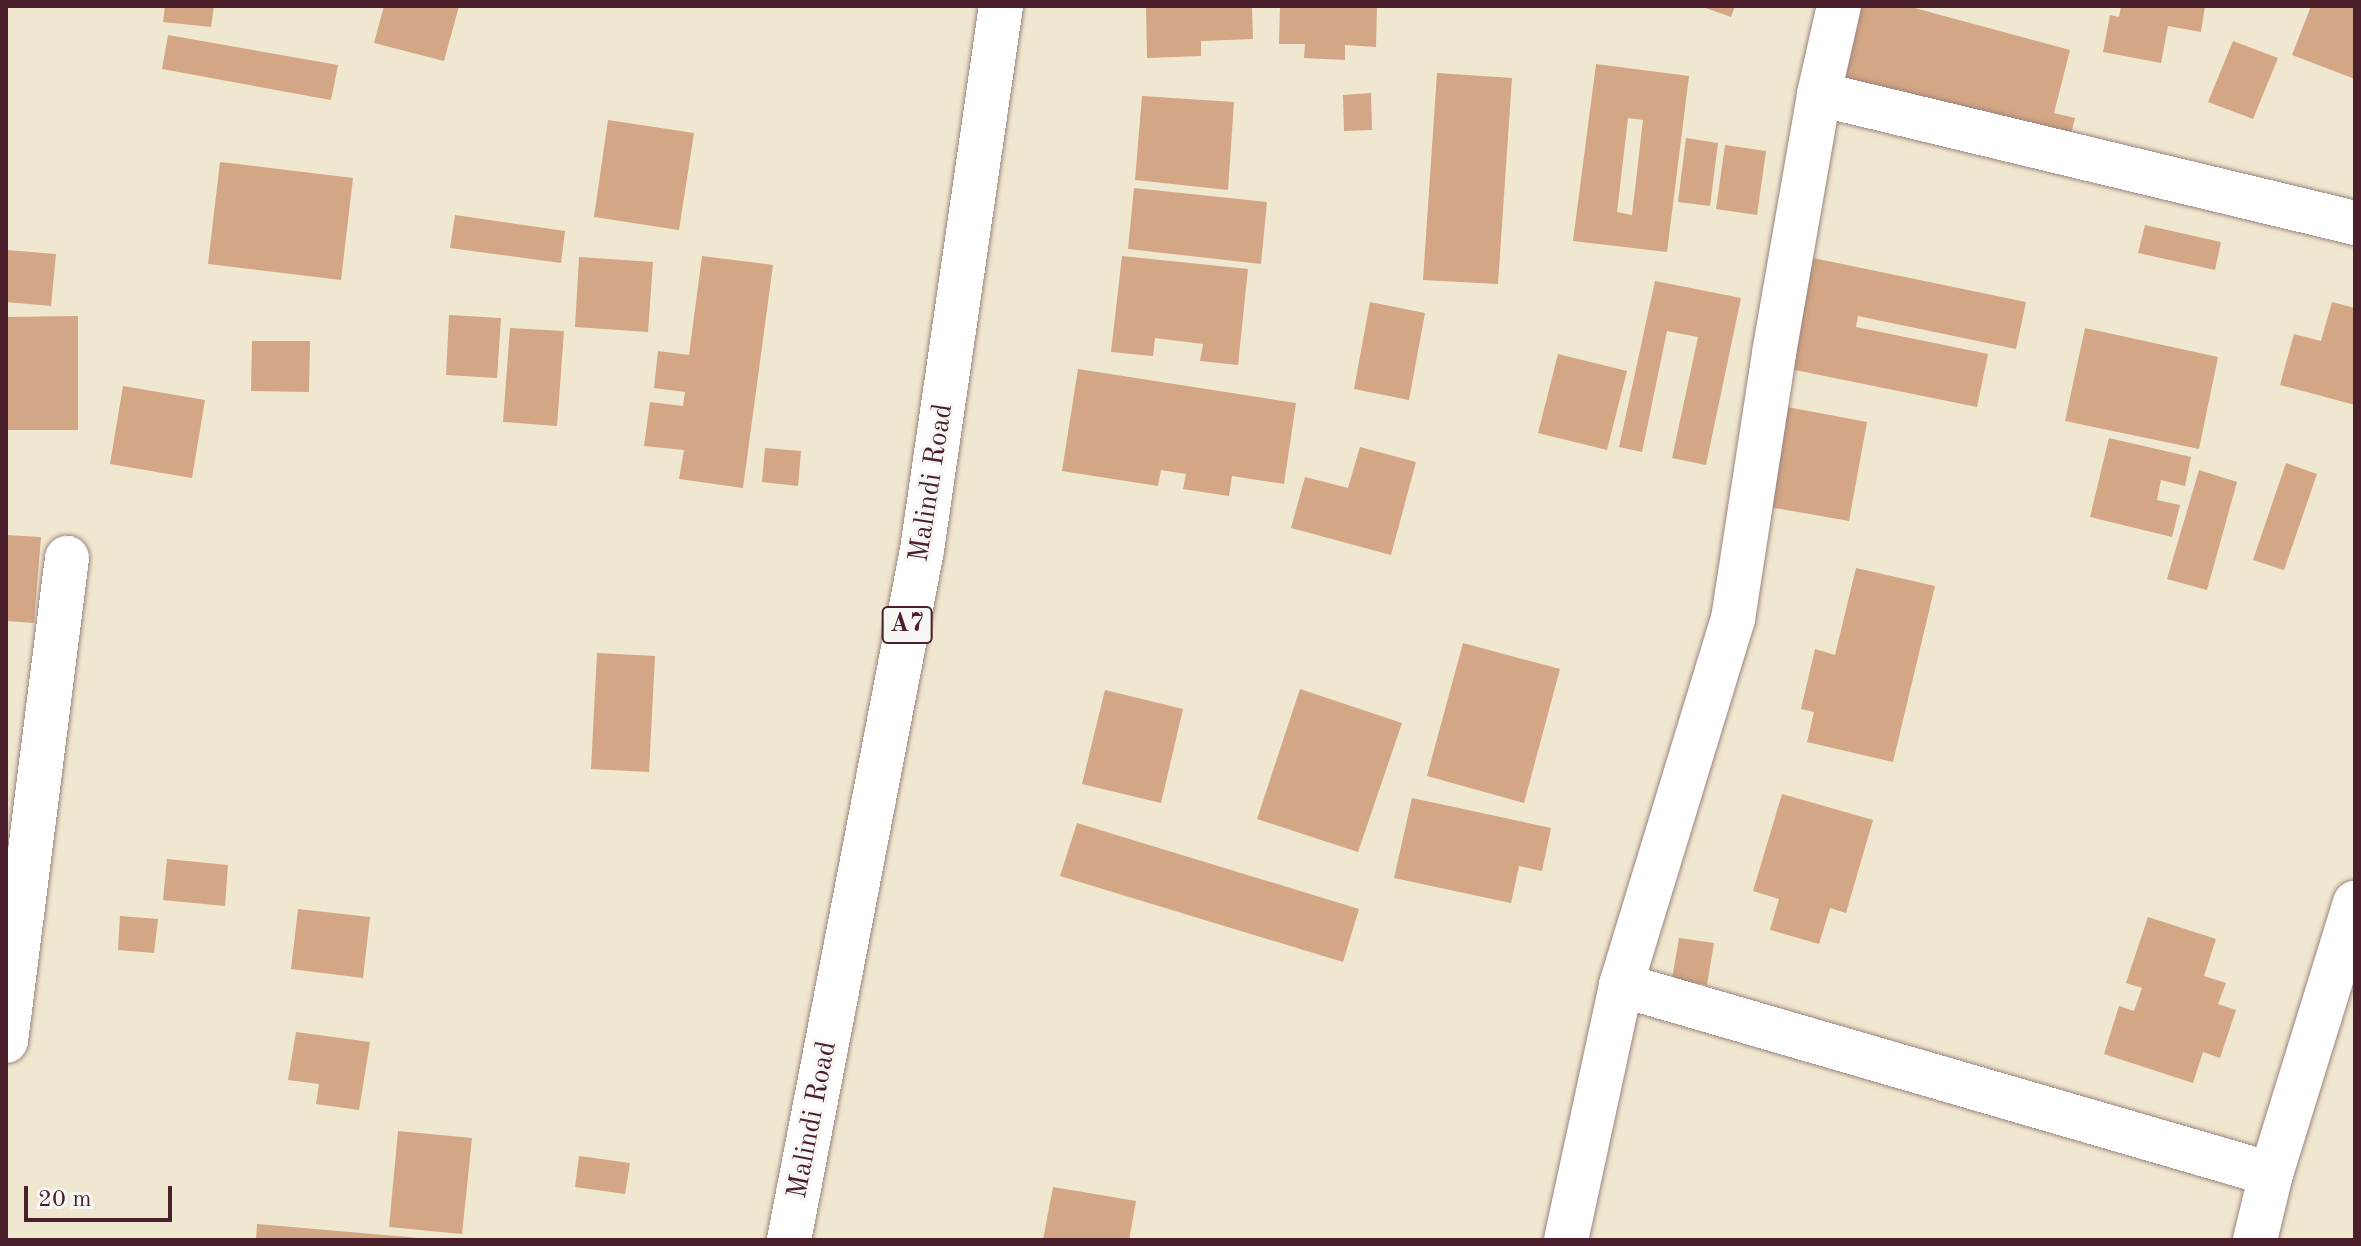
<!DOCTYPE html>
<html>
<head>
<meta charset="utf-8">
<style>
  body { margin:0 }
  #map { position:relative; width:2361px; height:1246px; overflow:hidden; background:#f0e7d0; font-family:"Old Standard TT",serif }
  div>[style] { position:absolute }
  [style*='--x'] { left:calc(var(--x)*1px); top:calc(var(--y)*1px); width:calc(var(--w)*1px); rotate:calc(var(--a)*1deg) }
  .building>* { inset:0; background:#d3a685 }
  .roads { filter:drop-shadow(0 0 2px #9d837e) drop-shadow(0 0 2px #9d837e) }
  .minor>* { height:44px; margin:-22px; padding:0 22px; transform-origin:22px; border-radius:22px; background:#fff }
  .highway>* { height:44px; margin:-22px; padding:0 22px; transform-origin:22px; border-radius:22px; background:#fff }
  span { translate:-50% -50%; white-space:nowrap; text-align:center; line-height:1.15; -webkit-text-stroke:6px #f6f6f2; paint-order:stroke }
  .shield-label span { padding:2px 6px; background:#f6f6f2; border:2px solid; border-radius:6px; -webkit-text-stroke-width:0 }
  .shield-label { font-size:26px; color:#4a1f2b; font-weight:700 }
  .street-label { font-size:28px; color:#4a1f2b }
  .frame { position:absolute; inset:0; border:8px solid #4a1f2b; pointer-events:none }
  .scale { position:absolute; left:24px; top:1186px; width:148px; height:36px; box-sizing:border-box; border:4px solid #4a1f2b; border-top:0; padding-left:10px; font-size:24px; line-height:28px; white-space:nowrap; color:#4a1f2b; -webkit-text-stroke:6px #f6f6f2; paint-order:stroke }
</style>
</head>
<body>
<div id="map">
  <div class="building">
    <div style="clip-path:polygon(165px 6px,214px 6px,211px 27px,163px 22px)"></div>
    <div style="clip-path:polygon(384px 6px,459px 6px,444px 61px,374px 43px)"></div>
    <div style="clip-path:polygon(1146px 6px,1252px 6px,1253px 39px,1201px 41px,1201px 56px,1147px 58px)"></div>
    <div style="clip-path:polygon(1280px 6px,1377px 6px,1376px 47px,1345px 45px,1345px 60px,1304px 58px,1305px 44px,1279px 44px)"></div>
    <div style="clip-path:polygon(1700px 6px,1735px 6px,1731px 17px)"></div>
    <div style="clip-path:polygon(1860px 6px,1907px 6px,2070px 50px,2054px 113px,2075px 118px,2068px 146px,1838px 84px)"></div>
    <div style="clip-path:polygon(2121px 6px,2205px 6px,2201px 32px,2168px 26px,2161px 63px,2103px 52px,2110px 15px,2119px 17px)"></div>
    <div style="clip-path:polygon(2311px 6px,2355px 6px,2355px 79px,2292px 55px)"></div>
    <div style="clip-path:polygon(168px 35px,338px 65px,331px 100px,162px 69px)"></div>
    <div style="clip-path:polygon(2233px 41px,2278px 58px,2253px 119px,2208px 102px)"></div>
    <div style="clip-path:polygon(evenodd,1596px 64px,1689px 76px,1667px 252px,1573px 241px,1596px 64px,1628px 118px,1643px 120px,1632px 215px,1617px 212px,1628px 118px)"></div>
    <div style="clip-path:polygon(1437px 73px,1512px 78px,1498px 284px,1423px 280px)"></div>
    <div style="clip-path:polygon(1371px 93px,1372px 130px,1344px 131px,1343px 95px)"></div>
    <div style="clip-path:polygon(1142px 96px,1234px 102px,1228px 190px,1135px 180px)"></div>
    <div style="clip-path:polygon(608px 120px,694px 133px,679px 230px,594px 217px)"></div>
    <div style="clip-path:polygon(1686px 138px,1718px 143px,1710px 206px,1678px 202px)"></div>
    <div style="clip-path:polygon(1725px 145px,1766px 151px,1757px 215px,1716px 209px)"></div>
    <div style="clip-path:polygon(220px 162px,353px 178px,341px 280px,208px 264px)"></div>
    <div style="clip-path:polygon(1134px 188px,1267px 202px,1261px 264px,1128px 249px)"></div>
    <div style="clip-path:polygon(455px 215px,565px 231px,561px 263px,450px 248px)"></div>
    <div style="clip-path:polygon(2145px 225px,2221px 242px,2215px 270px,2138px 253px)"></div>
    <div style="clip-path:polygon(6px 250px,56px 254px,51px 306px,6px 302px)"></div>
    <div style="clip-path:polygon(702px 256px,773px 265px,743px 488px,679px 479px,684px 450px,644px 446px,650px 402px,683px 406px,685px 392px,654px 388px,658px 351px,689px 355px)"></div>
    <div style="clip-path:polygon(1122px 256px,1248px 269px,1238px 365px,1200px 361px,1203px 344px,1155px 338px,1153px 356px,1111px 352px)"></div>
    <div style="clip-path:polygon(579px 257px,653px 262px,648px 332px,575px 327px)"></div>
    <div style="clip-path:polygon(1813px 258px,2026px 302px,2016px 349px,1858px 316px,1856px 327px,1988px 354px,1977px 407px,1790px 369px)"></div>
    <div style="clip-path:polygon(1655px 281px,1741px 298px,1706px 465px,1672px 458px,1698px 337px,1667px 331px,1642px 452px,1619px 447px)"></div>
    <div style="clip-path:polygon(1370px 302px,1425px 313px,1409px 400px,1354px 389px)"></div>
    <div style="clip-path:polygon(2332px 302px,2355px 308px,2355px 405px,2280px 385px,2294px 334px,2321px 341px)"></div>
    <div style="clip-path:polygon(449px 315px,501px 318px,497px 378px,446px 375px)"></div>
    <div style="clip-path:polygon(78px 316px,78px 430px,6px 430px,6px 317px)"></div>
    <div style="clip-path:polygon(510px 328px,564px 331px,557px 426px,503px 422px)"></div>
    <div style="clip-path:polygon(2085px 328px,2218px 357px,2199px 449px,2065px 421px)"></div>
    <div style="clip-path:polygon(252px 341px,310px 341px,309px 392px,251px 391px)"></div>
    <div style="clip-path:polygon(1558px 354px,1627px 371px,1607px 450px,1538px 433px)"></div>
    <div style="clip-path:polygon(1078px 369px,1296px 403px,1284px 484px,1232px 476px,1229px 496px,1183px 489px,1186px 474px,1161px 470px,1158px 486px,1062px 471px)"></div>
    <div style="clip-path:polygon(123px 386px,205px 400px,192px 478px,110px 464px)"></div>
    <div style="clip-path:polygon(1787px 407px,1867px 422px,1849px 521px,1769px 507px)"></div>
    <div style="clip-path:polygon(2109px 438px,2191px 457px,2185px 486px,2161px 480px,2157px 500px,2180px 505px,2172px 537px,2090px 517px)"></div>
    <div style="clip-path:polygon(1360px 447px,1416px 462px,1391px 555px,1291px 528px,1305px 477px,1348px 488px)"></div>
    <div style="clip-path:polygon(765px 448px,801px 451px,798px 486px,762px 482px)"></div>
    <div style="clip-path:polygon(2286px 463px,2317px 474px,2284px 570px,2253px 560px)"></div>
    <div style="clip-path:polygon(2199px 470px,2237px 482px,2207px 590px,2167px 579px)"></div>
    <div style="clip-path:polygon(6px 535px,41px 537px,34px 623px,6px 621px)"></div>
    <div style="clip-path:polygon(1856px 568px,1935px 586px,1893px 762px,1807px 742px,1814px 712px,1801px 709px,1815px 649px,1835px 655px)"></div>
    <div style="clip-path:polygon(1463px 643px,1560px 669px,1524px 803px,1427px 776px)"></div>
    <div style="clip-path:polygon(597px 653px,655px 656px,649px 772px,591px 769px)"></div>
    <div style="clip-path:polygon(1300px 689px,1402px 723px,1358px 852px,1257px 819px)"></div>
    <div style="clip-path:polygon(1105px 690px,1183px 709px,1161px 803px,1082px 784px)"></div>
    <div style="clip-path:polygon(1782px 794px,1873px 820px,1846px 913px,1830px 908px,1819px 944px,1770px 930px,1779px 899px,1753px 891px)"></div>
    <div style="clip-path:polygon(1412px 798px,1551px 828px,1542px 871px,1519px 866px,1511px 903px,1394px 878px)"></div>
    <div style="clip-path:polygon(1077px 823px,1359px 909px,1343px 962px,1060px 876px)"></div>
    <div style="clip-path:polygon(167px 859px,228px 865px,225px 906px,163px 900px)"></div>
    <div style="clip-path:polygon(298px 909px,370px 917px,363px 978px,291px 969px)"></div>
    <div style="clip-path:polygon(120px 916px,158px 919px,154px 953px,118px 950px)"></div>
    <div style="clip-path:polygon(2148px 917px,2216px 939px,2204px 976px,2226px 983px,2218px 1004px,2236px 1010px,2220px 1058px,2203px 1052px,2193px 1083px,2104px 1054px,2119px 1006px,2134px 1011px,2142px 988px,2126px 983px)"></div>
    <div style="clip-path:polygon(1679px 938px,1714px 943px,1707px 985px,1672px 979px)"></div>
    <div style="clip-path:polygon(296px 1032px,370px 1042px,359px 1110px,316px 1104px,319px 1084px,288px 1080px)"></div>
    <div style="clip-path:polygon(398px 1131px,472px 1138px,462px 1234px,389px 1227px)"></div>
    <div style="clip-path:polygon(579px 1156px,630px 1163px,625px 1194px,575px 1187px)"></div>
    <div style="clip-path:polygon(1053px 1187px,1136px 1201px,1129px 1240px,1043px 1240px)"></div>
    <div style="clip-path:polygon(257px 1224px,419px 1238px,419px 1240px,256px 1240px)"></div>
  </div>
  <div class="roads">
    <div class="minor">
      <div style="--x:1819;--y:94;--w:551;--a:13.53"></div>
      <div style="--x:1621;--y:985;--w:677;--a:16.21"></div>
      <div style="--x:6;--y:1041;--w:487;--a:-82.8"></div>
      <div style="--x:1566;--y:1240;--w:261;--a:-77.8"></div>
      <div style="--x:1621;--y:985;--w:383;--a:-73"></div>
      <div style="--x:1733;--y:619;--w:269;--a:-81.2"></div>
      <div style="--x:1774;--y:353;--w:263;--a:-80.1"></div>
      <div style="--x:1819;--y:94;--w:90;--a:-77.2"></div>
      <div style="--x:2255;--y:1240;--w:68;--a:-76.4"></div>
      <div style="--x:2271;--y:1174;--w:284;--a:-72.8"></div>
    </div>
    <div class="highway">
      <div style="--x:789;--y:1240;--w:703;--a:-79.09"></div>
      <div style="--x:922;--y:550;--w:550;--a:-81.74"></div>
    </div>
  </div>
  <div class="shield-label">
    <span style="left:907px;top:625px">A7</span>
  </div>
  <div class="street-label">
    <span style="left:932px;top:483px;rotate:-81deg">Malindi Road</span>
    <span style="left:813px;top:1120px;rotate:-79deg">Malindi Road</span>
  </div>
  <div class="frame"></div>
  <div class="scale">20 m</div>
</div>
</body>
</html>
